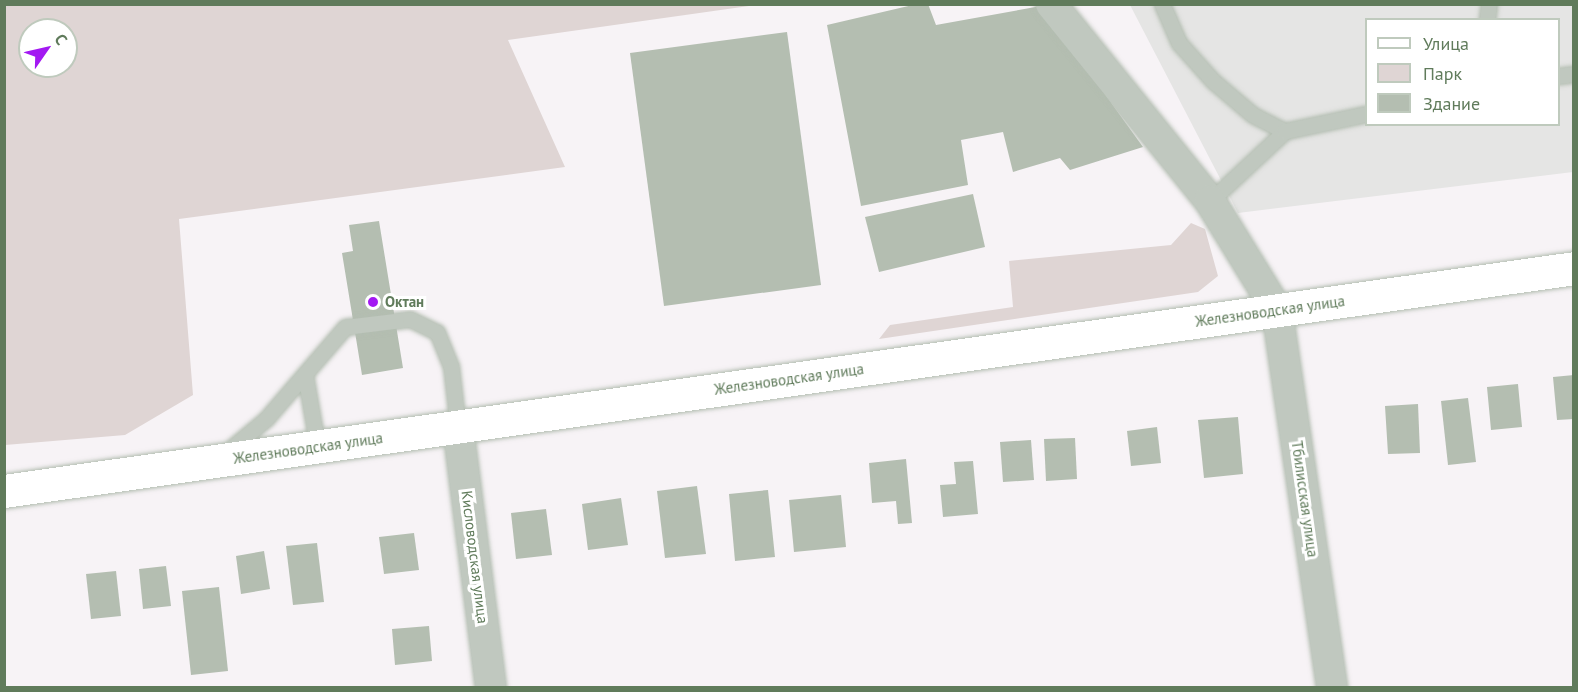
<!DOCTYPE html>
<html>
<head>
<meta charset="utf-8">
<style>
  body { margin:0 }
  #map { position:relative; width:1578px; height:692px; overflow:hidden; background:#f7f3f6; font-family:"PT Sans",sans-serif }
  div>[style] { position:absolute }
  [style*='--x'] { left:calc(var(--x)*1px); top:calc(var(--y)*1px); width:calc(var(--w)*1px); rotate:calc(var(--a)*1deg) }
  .built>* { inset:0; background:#e5e5e4 }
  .green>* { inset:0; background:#dfd5d4 }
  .building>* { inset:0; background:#b4beb1 }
  .roads { filter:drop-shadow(0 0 2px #b3bdb1) drop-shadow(0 0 2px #b3bdb1) }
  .service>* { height:15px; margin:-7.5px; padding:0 7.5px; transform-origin:7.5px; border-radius:7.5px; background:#c0c8bf }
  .minor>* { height:30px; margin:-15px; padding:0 15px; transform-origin:15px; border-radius:15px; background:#c0c8bf }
  .secondary>* { height:33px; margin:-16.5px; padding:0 16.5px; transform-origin:16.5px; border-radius:16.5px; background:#fff }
  .dots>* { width:16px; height:16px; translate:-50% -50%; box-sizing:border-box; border:3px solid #fff; border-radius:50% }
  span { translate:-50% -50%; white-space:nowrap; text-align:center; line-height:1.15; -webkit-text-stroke:6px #fff; paint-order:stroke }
  .poi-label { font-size:15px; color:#607b5b; font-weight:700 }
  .left { translate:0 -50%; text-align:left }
  .street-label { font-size:15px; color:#607b5b }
  .frame { position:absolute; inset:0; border:6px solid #607b5b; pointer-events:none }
  .legend { position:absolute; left:1365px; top:18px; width:195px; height:108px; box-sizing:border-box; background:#fff; border:2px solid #bfcabd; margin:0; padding:8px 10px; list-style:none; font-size:18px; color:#607b5b }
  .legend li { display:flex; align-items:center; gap:12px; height:30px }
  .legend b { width:30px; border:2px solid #bfcabd }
  .north { position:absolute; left:18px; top:18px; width:60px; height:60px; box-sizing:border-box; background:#fff; border:2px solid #bfcabd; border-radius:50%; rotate:56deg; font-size:16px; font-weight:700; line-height:24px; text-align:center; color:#607b5b }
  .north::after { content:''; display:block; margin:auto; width:21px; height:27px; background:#a319f2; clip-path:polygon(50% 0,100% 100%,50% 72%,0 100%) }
</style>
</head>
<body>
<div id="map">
  <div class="built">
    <div style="clip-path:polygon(evenodd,1130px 5px,1573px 5px,1573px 172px,1238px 213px,1130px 5px,1366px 20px,1558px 20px,1558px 124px,1366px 124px,1366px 20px)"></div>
  </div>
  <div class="green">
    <div style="clip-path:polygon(evenodd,5px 4px,756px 4px,756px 5px,508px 40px,565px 167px,179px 219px,193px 395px,125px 435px,5px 445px,5px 4px,30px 30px,66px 30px,66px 66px,30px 66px,30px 30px)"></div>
    <div style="clip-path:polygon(1191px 223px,1205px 229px,1218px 276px,1198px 292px,879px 339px,890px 325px,1013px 307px,1009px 261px,1171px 245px)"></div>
  </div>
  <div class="building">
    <div style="clip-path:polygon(917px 4px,928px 4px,936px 25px,1041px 6px,1143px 147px,1070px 170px,1060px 158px,1013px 172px,1003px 132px,961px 140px,968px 185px,861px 206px,827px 25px)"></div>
    <div style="clip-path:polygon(787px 32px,821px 285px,664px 306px,630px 53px)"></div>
    <div style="clip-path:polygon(973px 194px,985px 247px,879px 272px,865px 217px)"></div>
    <div style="clip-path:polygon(379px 221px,403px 368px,362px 375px,342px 253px,353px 251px,349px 225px)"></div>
    <div style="clip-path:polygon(1574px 375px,1574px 419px,1557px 420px,1553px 377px)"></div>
    <div style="clip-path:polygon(1518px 384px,1522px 427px,1491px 430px,1487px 387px)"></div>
    <div style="clip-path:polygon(1468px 398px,1476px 462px,1448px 465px,1441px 401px)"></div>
    <div style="clip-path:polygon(1418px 404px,1420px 453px,1388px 454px,1385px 406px)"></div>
    <div style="clip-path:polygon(1238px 417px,1243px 474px,1204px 478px,1198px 420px)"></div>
    <div style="clip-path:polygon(1157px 427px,1161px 463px,1131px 466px,1127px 431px)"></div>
    <div style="clip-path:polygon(1075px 438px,1077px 479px,1046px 481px,1044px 439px)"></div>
    <div style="clip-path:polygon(1031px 440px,1034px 480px,1003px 482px,1000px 442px)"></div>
    <div style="clip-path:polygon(906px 459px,912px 523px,898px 524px,896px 501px,872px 503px,869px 463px)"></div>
    <div style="clip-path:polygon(973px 461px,978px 514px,943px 517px,940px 485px,956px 484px,954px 462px)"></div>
    <div style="clip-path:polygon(697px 486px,706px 554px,665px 558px,657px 491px)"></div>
    <div style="clip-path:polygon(768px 490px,775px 557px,735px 561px,729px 494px)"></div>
    <div style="clip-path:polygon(841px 495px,846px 547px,794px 552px,789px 500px)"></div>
    <div style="clip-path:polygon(621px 498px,628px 545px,588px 550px,582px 504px)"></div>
    <div style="clip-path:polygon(546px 509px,552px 555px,516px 559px,511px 513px)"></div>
    <div style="clip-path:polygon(414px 533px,419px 570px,384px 574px,379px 537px)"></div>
    <div style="clip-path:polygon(317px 543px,324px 602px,293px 605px,286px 546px)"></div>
    <div style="clip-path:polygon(264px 551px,270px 589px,241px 594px,236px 556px)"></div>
    <div style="clip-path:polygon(166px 566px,171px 606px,143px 609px,139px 569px)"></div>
    <div style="clip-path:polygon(116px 571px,121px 616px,91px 619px,86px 574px)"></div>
    <div style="clip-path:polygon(219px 587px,228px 671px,191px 675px,182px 591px)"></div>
    <div style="clip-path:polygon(429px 626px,432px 661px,395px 665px,392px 629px)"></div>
  </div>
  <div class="roads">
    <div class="service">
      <div style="--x:1162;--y:4;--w:43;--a:66.4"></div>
      <div style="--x:1179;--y:43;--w:51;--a:48.2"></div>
      <div style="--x:1213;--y:81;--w:52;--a:40.4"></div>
      <div style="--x:1253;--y:115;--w:36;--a:27"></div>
      <div style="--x:1487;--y:20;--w:16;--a:-83"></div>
      <div style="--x:1558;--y:76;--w:16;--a:-7"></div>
      <div style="--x:1210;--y:201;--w:103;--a:-43"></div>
      <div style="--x:1285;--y:131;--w:83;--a:-11.9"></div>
      <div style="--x:305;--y:374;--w:59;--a:80.2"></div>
      <div style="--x:315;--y:432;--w:18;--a:41"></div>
      <div style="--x:224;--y:454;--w:55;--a:-39.8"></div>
      <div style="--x:266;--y:419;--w:121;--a:-49.3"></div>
      <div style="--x:345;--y:327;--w:65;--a:-7"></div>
      <div style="--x:410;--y:319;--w:30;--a:26"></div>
      <div style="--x:437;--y:332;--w:37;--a:68"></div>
      <div style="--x:451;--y:366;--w:61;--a:83.5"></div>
    </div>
    <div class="minor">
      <div style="--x:1051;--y:4;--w:253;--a:51.1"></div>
      <div style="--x:1210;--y:201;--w:128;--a:58.4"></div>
      <div style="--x:1277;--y:310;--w:382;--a:81.7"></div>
      <div style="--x:458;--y:427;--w:263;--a:82.8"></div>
    </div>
    <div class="secondary">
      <div style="--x:4;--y:491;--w:1586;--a:-8.08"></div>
    </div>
  </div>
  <div class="dots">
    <div style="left:373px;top:302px;background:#a319f2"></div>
  </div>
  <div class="poi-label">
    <span class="left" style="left:385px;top:302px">Октан</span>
  </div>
  <div class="street-label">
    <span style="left:1270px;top:311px;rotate:-8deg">Железноводская улица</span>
    <span style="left:789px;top:379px;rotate:-8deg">Железноводская улица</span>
    <span style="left:308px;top:448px;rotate:-8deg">Железноводская улица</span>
    <span style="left:1305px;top:499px;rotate:82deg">Тбилисская улица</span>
    <span style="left:475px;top:557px;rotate:83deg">Кисловодская улица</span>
  </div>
  <div class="frame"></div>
  <ul class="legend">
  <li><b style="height:8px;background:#fff"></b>Улица</li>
  <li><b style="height:16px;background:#dfd5d4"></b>Парк</li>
  <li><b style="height:16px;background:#b4beb1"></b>Здание</li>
  </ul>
  <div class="north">С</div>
</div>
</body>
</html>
